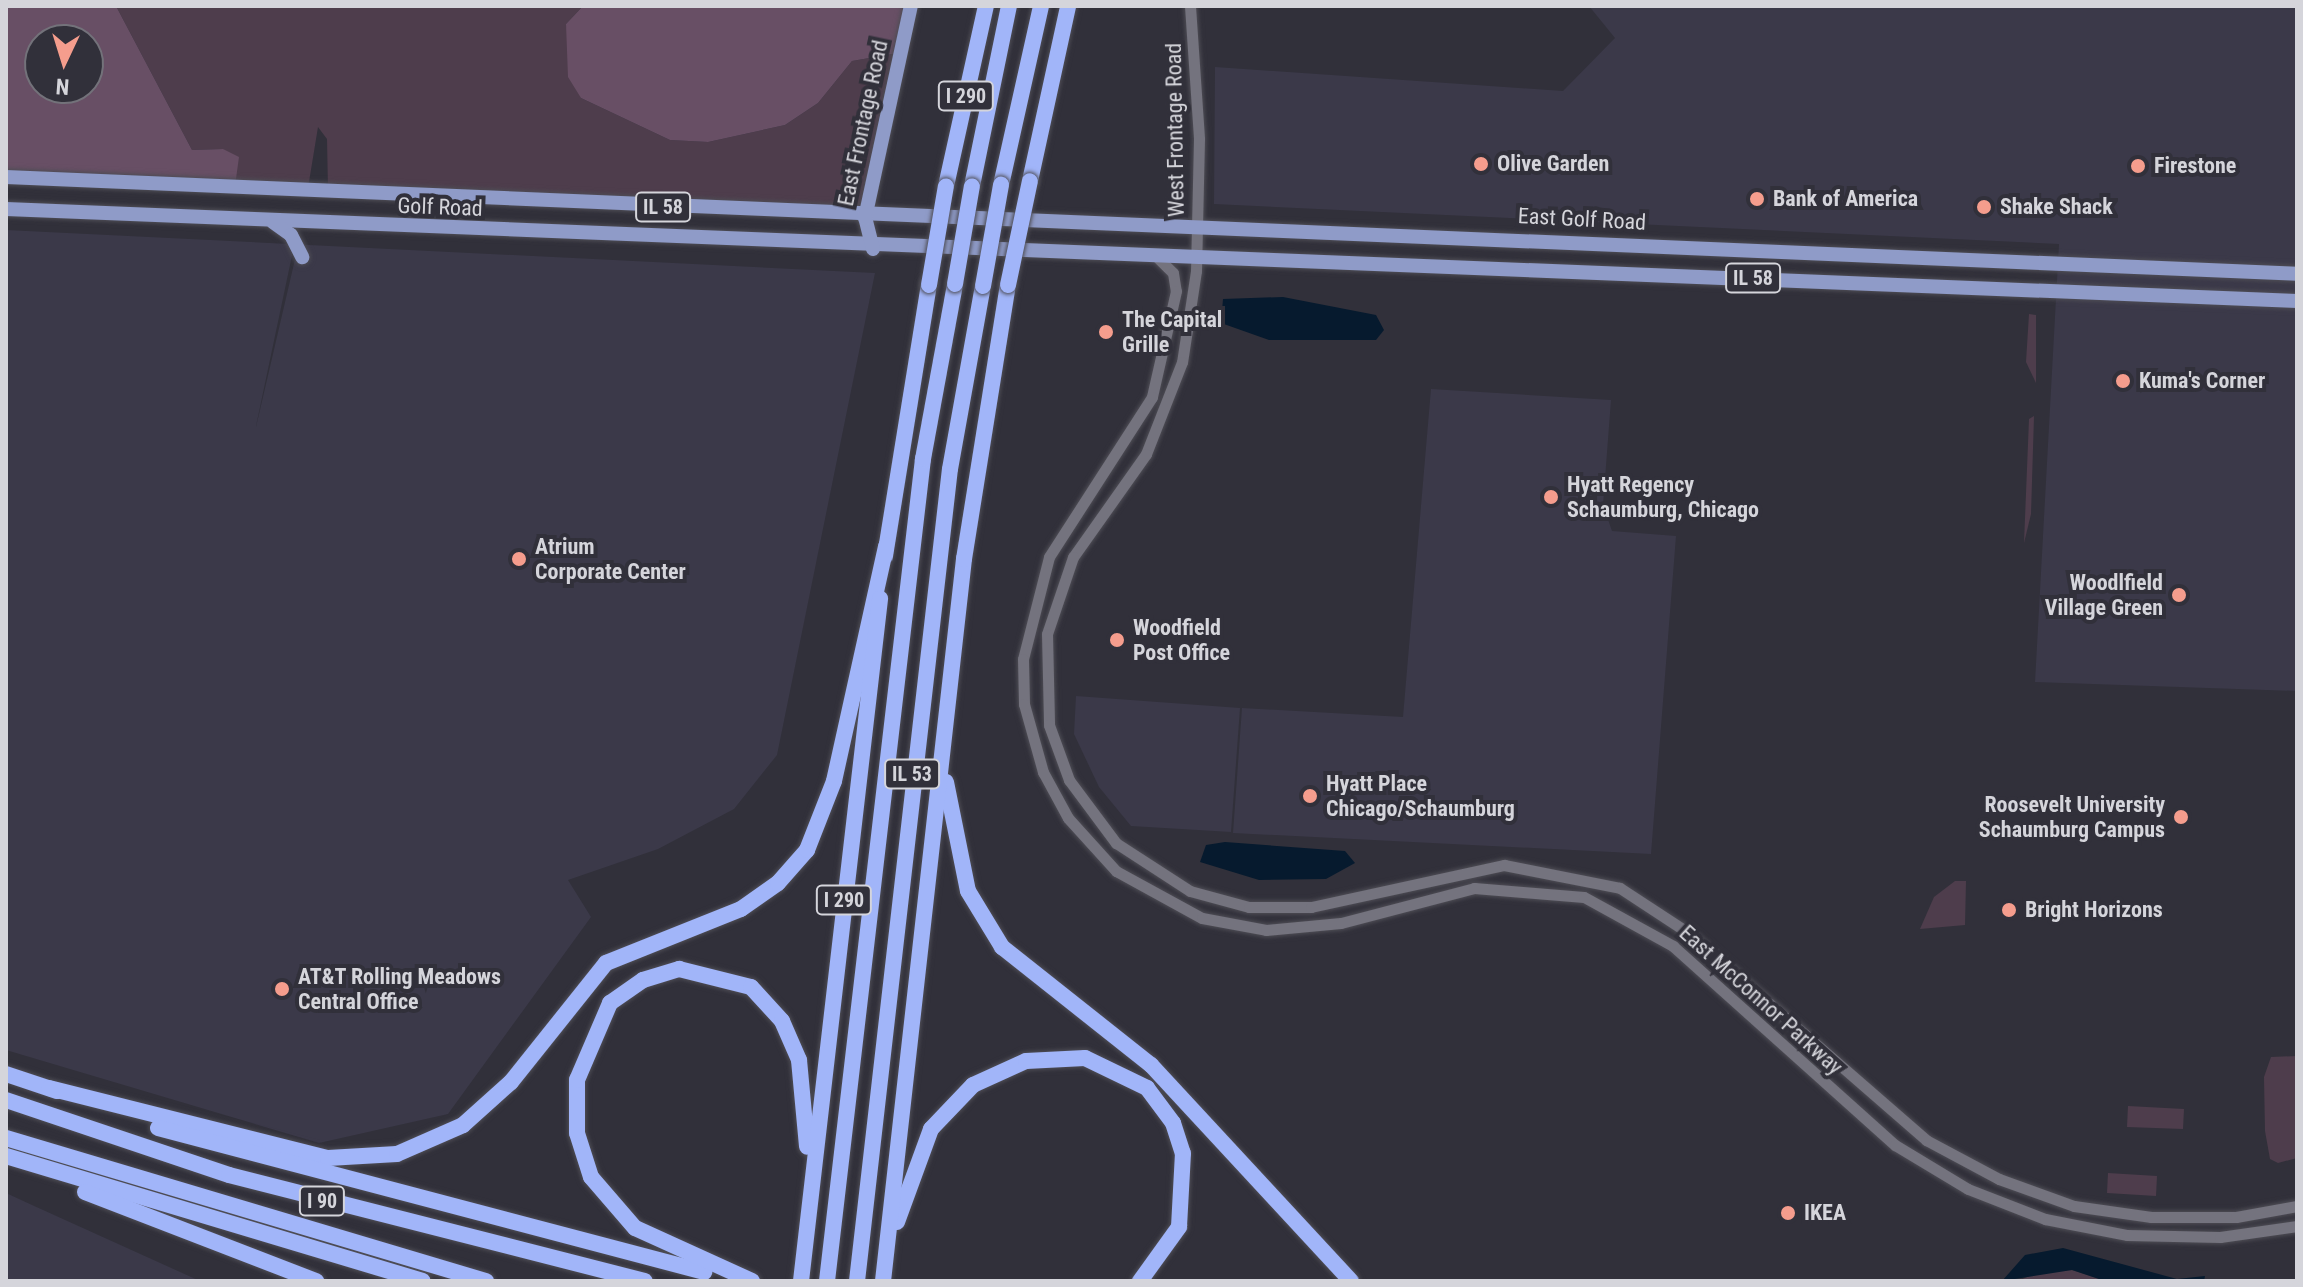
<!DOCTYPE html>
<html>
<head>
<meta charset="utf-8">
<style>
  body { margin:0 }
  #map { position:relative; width:2303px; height:1287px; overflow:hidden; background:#31303a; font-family:"Roboto Condensed",sans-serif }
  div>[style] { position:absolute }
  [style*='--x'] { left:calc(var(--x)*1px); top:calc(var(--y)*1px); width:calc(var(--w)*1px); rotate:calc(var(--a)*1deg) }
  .built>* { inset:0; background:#3b3949 }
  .green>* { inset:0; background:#4e3d4c }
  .forest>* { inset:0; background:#684f65 }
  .water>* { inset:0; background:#061a2e }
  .roads { filter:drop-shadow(0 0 2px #4e4d55) drop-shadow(0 0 2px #4e4d55) }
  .minor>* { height:11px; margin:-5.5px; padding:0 5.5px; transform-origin:5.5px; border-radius:5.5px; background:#74737e }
  .major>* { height:14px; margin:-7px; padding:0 7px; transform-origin:7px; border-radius:7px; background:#8f9bc8 }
  .highway>* { height:16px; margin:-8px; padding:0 8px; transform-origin:8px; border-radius:8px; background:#a1b5f9 }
  .bridges { filter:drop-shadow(0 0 2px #4e4d55) drop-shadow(0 0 2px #4e4d55) }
  .highway-bridge>* { height:16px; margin:-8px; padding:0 8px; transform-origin:8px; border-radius:8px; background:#a1b5f9 }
  .dots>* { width:22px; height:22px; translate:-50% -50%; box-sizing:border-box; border:4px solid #31303a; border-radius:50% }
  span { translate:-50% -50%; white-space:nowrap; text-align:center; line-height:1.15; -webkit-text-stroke:8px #31303a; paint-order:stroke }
  .shield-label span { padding:2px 6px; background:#31303a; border:2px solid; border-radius:6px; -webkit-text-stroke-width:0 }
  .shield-label { font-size:20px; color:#d5d5db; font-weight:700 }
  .street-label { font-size:22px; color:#d5d5db }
  .poi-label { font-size:22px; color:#d5d5db; font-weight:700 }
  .left { translate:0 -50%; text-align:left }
  .right { translate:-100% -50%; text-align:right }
  .frame { position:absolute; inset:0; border:8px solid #d5d5db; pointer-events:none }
  .north { position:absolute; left:24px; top:24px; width:80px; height:80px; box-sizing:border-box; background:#31303a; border:2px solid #73727a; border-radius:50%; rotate:184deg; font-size:22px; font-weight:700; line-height:32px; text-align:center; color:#d5d5db }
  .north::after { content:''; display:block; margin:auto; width:28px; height:36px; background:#f59d8d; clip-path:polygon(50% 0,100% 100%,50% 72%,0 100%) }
</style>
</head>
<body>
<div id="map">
  <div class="built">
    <div style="clip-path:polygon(1589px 6px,2297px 6px,2297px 691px,2035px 682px,2059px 244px,1214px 204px,1215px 67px,1563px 91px,1615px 38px)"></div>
    <div style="clip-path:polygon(evenodd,6px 230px,875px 273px,777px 755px,734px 809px,658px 849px,568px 880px,591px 917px,448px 1114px,319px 1143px,6px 1050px,6px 230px,294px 246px,296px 255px,256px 427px,256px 426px,294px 246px)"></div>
    <div style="clip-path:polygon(1431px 389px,1611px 400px,1603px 505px,1612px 531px,1676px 536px,1651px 854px,1233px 833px,1242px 708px,1403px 717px)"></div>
    <div style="clip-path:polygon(1076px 696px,1240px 708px,1231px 832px,1131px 826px,1099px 787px,1074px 734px)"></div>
    <div style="clip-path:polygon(6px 1193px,32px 1205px,200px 1281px,6px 1281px)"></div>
  </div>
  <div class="green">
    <div style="clip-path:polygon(116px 6px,583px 6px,566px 24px,581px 98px,670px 140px,708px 142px,785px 125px,818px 103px,852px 61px,898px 53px,865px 218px,328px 189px,327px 139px,318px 127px,308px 188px,235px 186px,223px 149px,192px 150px)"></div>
    <div style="clip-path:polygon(2029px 314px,2036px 315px,2036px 383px,2026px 362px)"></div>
    <div style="clip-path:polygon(2034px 416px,2031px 514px,2024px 543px,2029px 419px)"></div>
    <div style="clip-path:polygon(1955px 881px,1966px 881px,1965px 925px,1920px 929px,1934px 897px)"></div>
    <div style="clip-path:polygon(2297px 1056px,2297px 1158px,2278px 1163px,2270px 1159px,2265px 1131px,2264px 1077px,2271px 1057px)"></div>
    <div style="clip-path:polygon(2128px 1106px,2184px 1109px,2183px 1129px,2127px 1127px)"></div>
    <div style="clip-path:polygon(2108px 1173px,2157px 1176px,2156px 1196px,2107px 1193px)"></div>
    <div style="clip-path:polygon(2072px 1270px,2105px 1281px,2018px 1281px,2041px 1271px)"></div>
  </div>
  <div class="forest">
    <div style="clip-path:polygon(evenodd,6px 6px,116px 6px,192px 150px,223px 149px,239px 157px,235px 186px,6px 178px,6px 6px,40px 40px,88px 40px,88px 88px,40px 88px,40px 40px)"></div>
    <div style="clip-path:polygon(583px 6px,909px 6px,898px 53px,852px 61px,818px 103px,785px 125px,708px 142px,670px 140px,581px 98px,568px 77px,566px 24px)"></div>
  </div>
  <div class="water">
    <div style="clip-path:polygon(1283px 297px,1376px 315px,1384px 330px,1376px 340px,1269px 340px,1221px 323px,1223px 299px)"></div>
    <div style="clip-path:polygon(1225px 842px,1345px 851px,1355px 863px,1326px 879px,1259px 880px,1200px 862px,1206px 845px)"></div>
    <div style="clip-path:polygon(2063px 1248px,2177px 1279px,2205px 1276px,2204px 1281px,2105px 1281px,2072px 1270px,2002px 1281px,2025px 1255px)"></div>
  </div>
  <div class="roads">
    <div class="minor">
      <div style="--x:1190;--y:6;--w:133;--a:86.1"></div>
      <div style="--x:1199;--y:139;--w:132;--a:91.3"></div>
      <div style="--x:1196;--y:271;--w:92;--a:98.7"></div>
      <div style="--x:1182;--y:362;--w:99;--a:111.4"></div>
      <div style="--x:1146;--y:454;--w:126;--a:125.3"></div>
      <div style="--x:1073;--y:557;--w:81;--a:108.7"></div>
      <div style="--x:1047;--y:634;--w:91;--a:88.7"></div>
      <div style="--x:1049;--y:725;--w:59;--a:70"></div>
      <div style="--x:1069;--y:780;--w:79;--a:53.3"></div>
      <div style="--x:1116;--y:843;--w:88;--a:33"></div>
      <div style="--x:1190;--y:891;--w:61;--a:15.2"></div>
      <div style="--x:1249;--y:907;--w:62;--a:0"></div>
      <div style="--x:1311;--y:907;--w:198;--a:-12.3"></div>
      <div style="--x:1504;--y:865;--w:118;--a:11.2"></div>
      <div style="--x:1620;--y:888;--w:80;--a:33.3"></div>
      <div style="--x:1687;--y:932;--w:317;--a:41"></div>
      <div style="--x:1926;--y:1140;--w:83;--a:28.1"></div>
      <div style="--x:1999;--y:1179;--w:80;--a:19.8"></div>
      <div style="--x:2074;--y:1206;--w:78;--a:8.1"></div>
      <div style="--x:2151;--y:1217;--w:85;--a:0"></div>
      <div style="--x:2236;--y:1217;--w:62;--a:-10.2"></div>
      <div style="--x:1156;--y:256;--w:24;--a:45"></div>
      <div style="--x:1173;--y:273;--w:18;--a:81"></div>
      <div style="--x:1176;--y:291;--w:109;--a:102.8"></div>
      <div style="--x:1152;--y:397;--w:190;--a:122.8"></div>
      <div style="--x:1049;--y:557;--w:105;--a:104.3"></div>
      <div style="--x:1023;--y:659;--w:45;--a:88.7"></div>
      <div style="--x:1024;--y:704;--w:71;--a:74.4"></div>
      <div style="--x:1043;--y:772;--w:52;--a:61.5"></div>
      <div style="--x:1068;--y:818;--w:72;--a:47.8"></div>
      <div style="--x:1116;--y:871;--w:98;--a:28.7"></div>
      <div style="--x:1202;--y:918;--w:65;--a:10.6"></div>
      <div style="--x:1266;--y:930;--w:75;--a:-5.3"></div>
      <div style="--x:1341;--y:923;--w:138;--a:-14.7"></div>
      <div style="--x:1474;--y:888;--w:110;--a:4.7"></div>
      <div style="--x:1584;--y:897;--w:102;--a:28.8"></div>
      <div style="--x:1673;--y:946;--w:298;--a:41.9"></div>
      <div style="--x:1895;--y:1145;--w:85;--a:31.1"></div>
      <div style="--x:1968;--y:1189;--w:83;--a:21.3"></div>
      <div style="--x:2045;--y:1219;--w:84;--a:11"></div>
      <div style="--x:2127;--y:1235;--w:93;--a:1.2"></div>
      <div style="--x:2220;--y:1237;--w:78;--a:-8.1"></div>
    </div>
    <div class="major">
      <div style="--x:6;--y:177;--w:2293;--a:2.42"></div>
      <div style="--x:6;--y:209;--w:2293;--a:2.3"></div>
      <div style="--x:273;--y:222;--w:22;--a:36"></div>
      <div style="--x:291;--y:235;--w:25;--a:63"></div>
      <div style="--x:873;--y:249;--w:32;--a:-104"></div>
      <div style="--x:865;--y:218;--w:217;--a:-77.8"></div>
    </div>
    <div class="highway">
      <div style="--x:1030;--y:181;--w:179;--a:-77.7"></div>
      <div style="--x:1001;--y:185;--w:183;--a:-77.4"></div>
      <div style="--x:946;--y:186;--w:184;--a:-77.5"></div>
      <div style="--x:972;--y:186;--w:184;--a:-78.4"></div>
      <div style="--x:885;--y:556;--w:275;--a:-80.8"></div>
      <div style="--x:946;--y:782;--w:111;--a:78.6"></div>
      <div style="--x:968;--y:891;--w:66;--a:58.7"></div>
      <div style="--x:1002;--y:947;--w:190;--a:38.4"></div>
      <div style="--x:1151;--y:1065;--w:294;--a:47.2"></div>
      <div style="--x:6;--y:1074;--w:54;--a:18.4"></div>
      <div style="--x:49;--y:1088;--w:288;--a:14.1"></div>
      <div style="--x:328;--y:1158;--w:69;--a:-3.3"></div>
      <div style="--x:397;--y:1154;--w:72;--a:-23.7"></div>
      <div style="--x:463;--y:1125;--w:64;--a:-41.9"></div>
      <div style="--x:511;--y:1082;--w:152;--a:-51.4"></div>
      <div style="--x:606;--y:963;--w:145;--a:-21.8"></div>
      <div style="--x:741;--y:909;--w:45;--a:-35.1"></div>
      <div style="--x:778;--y:883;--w:44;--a:-48.7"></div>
      <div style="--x:807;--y:850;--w:74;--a:-68.6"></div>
      <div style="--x:834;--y:781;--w:241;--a:-77.5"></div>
      <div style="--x:6;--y:1100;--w:235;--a:18.6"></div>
      <div style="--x:229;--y:1175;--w:429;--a:14.3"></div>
      <div style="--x:158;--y:1128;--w:565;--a:14.77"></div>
      <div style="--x:6;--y:1138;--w:501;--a:16.59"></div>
      <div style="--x:6;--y:1156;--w:435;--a:16.7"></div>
      <div style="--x:85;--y:1192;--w:248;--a:21.1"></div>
      <div style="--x:897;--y:1222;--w:99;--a:-69.9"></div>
      <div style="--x:931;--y:1129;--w:61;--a:-46.3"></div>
      <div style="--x:973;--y:1085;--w:58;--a:-24.4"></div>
      <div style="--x:1026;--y:1061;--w:59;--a:-2.9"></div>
      <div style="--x:1085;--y:1058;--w:69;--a:25.8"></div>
      <div style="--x:1147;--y:1088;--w:44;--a:53.4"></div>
      <div style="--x:1173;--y:1123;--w:32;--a:72"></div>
      <div style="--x:1183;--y:1153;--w:74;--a:93.1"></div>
      <div style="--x:1179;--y:1227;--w:67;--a:125.8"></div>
      <div style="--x:752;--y:1281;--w:128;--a:-155.6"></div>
      <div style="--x:635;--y:1228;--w:67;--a:-130.8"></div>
      <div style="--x:591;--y:1177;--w:46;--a:-107.7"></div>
      <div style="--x:577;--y:1133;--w:53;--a:-90"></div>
      <div style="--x:577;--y:1080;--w:84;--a:-66.8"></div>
      <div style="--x:610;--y:1003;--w:40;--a:-34.9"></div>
      <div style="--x:643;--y:980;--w:38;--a:-17"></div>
      <div style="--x:679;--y:969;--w:74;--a:14"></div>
      <div style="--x:751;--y:987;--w:46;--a:47.6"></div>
      <div style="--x:782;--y:1021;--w:43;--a:66.4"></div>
      <div style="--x:799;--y:1060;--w:87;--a:84.7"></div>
      <div style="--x:801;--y:1281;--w:687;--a:-83.39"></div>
      <div style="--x:827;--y:1281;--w:828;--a:-83.34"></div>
      <div style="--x:923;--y:459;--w:178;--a:-79.6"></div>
      <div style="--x:857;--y:1281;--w:817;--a:-83.47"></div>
      <div style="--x:950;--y:469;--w:186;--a:-79.8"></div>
      <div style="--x:883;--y:1281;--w:727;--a:-83.6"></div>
      <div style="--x:964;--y:559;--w:278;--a:-80.9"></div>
    </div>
  </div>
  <div class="bridges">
    <div class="highway-bridge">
      <div style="--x:955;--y:284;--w:99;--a:-80.2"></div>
      <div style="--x:929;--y:285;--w:100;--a:-80.3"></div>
      <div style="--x:1008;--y:285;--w:106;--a:-78.1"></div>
      <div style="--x:983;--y:286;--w:103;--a:-79.9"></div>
    </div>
  </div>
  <div class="dots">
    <div style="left:1481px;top:164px;background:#f59d8d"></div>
    <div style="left:2138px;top:166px;background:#f59d8d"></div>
    <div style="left:1757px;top:199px;background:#f59d8d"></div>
    <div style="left:1984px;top:207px;background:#f59d8d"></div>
    <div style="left:1106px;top:332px;background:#f59d8d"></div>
    <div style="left:2123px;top:381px;background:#f59d8d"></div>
    <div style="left:1551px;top:497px;background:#f59d8d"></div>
    <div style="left:519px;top:559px;background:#f59d8d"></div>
    <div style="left:2179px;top:595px;background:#f59d8d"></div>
    <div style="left:1117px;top:640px;background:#f59d8d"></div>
    <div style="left:1310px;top:796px;background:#f59d8d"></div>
    <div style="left:2181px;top:817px;background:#f59d8d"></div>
    <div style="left:2009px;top:910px;background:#f59d8d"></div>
    <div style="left:282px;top:989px;background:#f59d8d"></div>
    <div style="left:1788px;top:1213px;background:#f59d8d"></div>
  </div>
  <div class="shield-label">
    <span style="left:966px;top:96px">I 290</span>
    <span style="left:663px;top:207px">IL 58</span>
    <span style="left:1753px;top:278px">IL 58</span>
    <span style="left:912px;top:774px">IL 53</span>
    <span style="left:844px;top:900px">I 290</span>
    <span style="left:322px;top:1201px">I 90</span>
  </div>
  <div class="street-label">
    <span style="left:863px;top:123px;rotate:-78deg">East Frontage Road</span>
    <span style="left:1175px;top:130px;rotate:-91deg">West Frontage Road</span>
    <span style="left:440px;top:207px;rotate:2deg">Golf Road</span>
    <span style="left:1582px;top:219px;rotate:3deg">East Golf Road</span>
    <span style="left:1761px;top:1000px;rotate:42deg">East McConnor Parkway</span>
  </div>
  <div class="poi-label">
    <span class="left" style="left:1497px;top:164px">Olive Garden</span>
    <span class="left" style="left:2154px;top:166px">Firestone</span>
    <span class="left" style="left:1773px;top:199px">Bank of America</span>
    <span class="left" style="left:2000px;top:207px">Shake Shack</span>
    <span class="left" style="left:1122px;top:332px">The Capital<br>Grille</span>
    <span class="left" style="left:2139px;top:381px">Kuma's Corner</span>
    <span class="left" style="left:1567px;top:497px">Hyatt Regency<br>Schaumburg, Chicago</span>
    <span class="left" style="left:535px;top:559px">Atrium<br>Corporate Center</span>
    <span class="right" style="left:2163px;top:595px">Woodlfield<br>Village Green</span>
    <span class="left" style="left:1133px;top:640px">Woodfield<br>Post Office</span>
    <span class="left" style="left:1326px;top:796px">Hyatt Place<br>Chicago/Schaumburg</span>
    <span class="right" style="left:2165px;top:817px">Roosevelt University<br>Schaumburg Campus</span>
    <span class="left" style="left:2025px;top:910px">Bright Horizons</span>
    <span class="left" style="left:298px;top:989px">AT&amp;T Rolling Meadows<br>Central Office</span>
    <span class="left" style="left:1804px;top:1213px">IKEA</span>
  </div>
  <div class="frame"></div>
  <div class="north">N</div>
</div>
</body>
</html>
